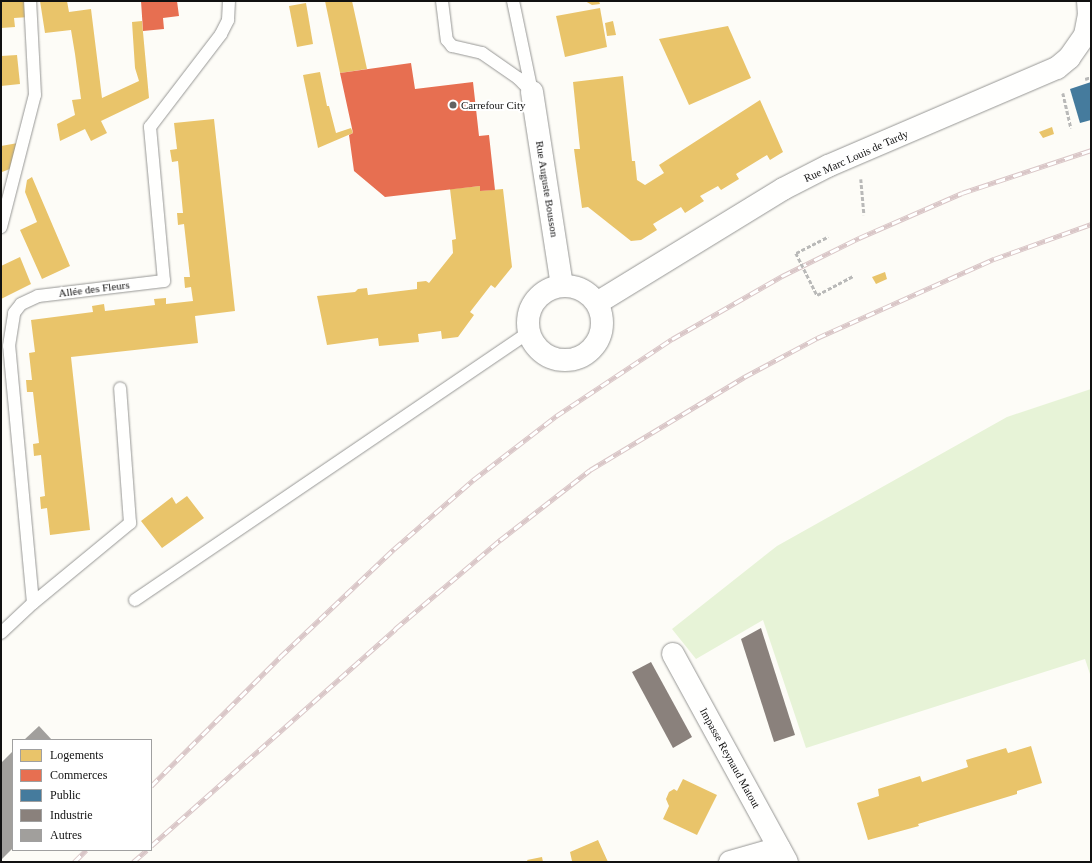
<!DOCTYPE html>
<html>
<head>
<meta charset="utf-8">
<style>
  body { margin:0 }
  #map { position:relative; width:1092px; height:863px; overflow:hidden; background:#fdfcf7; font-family:"Times New Roman",serif }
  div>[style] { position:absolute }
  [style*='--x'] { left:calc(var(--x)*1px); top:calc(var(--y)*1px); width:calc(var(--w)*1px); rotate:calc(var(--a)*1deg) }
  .green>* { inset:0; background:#e7f3d7 }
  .homes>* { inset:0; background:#e9c46a }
  .shops>* { inset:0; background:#e76f51 }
  .public>* { inset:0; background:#457b9d }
  .industry>* { inset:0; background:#8a817c }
  .building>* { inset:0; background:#a19f9c }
  .path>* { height:2.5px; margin-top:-1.25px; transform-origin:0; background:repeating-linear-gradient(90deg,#b9b9b8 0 4px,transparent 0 6px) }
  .roads { filter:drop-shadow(0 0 1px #979795) drop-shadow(0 0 1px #979795) }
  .service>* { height:12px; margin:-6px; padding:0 6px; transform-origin:6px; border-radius:6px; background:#fffffe }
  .minor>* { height:22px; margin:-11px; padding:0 11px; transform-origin:11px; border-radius:11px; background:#fffffe }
  .minor>.ring { margin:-11px; padding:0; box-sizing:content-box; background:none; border:22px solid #fffffe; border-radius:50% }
  .rail>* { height:4.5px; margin-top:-2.25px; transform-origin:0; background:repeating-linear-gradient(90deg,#fff 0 9px,#d9c6c7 0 18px); box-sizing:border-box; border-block:1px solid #d9c6c7 }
  .path-bridge>* { height:2.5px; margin-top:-1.25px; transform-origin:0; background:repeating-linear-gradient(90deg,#b9b9b8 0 4px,transparent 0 6px) }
  .dots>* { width:11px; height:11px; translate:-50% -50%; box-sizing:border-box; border:2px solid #fff; border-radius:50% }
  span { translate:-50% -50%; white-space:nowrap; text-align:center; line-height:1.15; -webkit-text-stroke:4px #fff; paint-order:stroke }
  .poi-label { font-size:11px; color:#111 }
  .left { translate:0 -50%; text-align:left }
  .street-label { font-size:11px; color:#111 }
  .frame { position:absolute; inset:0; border:2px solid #111; pointer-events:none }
  .legend { position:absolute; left:12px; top:739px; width:140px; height:112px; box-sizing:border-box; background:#fff; border:1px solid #a0a0a0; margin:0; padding:5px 7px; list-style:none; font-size:12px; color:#111 }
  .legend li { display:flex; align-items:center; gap:8px; height:20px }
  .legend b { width:20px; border:1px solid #a0a0a0 }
</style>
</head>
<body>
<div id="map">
  <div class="green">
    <div style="clip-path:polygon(1091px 389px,1091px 677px,1085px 659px,806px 748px,763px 620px,696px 659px,672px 629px,777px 546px,1007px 417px)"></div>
  </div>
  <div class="homes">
    <div style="clip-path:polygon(1px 1px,26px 1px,29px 17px,14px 18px,15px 27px,1px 28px)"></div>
    <div style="clip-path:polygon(40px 1px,67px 1px,69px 12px,91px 9px,102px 98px,139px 81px,135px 68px,132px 22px,142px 21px,149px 98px,101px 121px,107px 133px,91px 141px,85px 129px,60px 141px,57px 124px,75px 115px,72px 100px,81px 99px,75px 54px,71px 30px,45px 33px)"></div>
    <div style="clip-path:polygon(325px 1px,352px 1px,367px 69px,340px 73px)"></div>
    <div style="clip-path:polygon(585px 1px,599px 1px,600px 4px,592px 5px)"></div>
    <div style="clip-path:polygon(306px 3px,313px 44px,297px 47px,289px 6px)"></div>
    <div style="clip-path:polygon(600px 8px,607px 47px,565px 57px,556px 16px)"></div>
    <div style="clip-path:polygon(613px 21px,616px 35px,607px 36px,605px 23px)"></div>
    <div style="clip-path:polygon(728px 26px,751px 78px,689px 105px,659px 39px)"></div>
    <div style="clip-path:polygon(17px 55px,20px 84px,1px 86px,1px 56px)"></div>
    <div style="clip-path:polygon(320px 72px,327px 106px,329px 106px,336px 133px,351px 128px,353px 133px,318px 148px,303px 75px)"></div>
    <div style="clip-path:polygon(623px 76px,632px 161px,635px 161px,637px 180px,645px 185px,664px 173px,659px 165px,760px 100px,783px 152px,770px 160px,767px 155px,736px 174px,739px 179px,721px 190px,718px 186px,700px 196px,704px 201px,685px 213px,681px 207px,653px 224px,657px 230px,641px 240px,631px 241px,588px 207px,582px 208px,574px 149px,580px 149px,573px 82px)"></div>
    <div style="clip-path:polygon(214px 119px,235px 311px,195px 316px,198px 343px,71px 357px,90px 530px,50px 535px,47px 508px,41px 509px,40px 497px,45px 496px,41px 455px,34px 456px,33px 444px,39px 443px,33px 392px,27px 392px,26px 380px,32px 380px,29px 353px,35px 352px,31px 320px,93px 312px,92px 306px,104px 304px,105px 311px,155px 305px,154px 299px,166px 298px,166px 304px,193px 301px,191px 287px,185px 288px,184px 277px,190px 277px,184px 224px,178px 225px,177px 213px,183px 213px,178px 161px,172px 162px,170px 150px,177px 149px,174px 123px)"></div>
    <div style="clip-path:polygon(1052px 127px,1054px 134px,1043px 138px,1039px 132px)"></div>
    <div style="clip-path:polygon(18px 143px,15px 167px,2px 172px,1px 146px)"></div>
    <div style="clip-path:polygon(32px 177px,70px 266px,42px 279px,20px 230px,37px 222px,25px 192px,27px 180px)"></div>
    <div style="clip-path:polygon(480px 186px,480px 191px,503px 189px,512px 267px,495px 288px,491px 285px,470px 312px,474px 315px,458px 337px,442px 339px,441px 331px,418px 334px,419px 342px,379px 346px,378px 338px,327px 345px,317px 296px,355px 292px,358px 289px,367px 288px,368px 295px,417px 289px,417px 282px,426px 281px,429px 283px,453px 253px,452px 240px,456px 239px,450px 189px)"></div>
    <div style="clip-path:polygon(20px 257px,31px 284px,1px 299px,1px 266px)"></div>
    <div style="clip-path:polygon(885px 272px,887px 279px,876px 284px,872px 277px)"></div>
    <div style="clip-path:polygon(187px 496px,204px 518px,162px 548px,141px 521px,172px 497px,176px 504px)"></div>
    <div style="clip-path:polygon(1031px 746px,1042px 783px,1017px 791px,1017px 794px,918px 824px,919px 826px,868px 840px,857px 803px,879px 796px,878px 789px,920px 776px,922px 782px,968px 767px,966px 760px,1006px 748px,1008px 753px)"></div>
    <div style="clip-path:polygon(683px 779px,717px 795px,697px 835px,663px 819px,669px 806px,666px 799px,669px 792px,674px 789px,677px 791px)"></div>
    <div style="clip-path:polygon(598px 840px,608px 862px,569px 862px,572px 861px,570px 852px)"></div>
    <div style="clip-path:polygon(542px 857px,543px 862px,528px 862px,527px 860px)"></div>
  </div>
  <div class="shops">
    <div style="clip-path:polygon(141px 1px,177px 1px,179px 16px,163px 18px,164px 29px,143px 31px)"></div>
    <div style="clip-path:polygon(411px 63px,415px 89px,473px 82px,479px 136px,489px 135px,495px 190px,480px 191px,480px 186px,385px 197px,354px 171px,349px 135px,353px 133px,340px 73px)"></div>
  </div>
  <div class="public">
    <div style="clip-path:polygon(1091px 82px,1091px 120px,1080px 123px,1070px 89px)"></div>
  </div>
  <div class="industry">
    <div style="clip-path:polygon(761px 628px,795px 735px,774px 742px,741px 639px)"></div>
    <div style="clip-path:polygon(651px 662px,692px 737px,673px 748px,632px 672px)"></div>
  </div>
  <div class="building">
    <div style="clip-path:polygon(39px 726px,52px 740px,24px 740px)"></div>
    <div style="clip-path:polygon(13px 751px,13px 848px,1px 860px,1px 763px)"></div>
  </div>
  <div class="path">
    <div style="--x:1085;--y:79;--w:6;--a:-18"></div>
    <div style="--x:1063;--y:93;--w:36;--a:77"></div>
    <div style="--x:861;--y:179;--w:36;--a:85"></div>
    <div style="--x:796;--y:253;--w:36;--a:-27"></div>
    <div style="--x:817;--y:295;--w:41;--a:-27.8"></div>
  </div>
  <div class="roads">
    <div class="service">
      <div style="--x:442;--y:1;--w:39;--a:83"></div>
      <div style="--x:447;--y:40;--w:8;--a:50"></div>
      <div style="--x:452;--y:46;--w:31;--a:13"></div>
      <div style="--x:482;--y:53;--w:44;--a:34.8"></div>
      <div style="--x:518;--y:78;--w:20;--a:45"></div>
      <div style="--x:513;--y:1;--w:93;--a:78.2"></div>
      <div style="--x:1;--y:227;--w:136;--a:-75.6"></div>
      <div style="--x:35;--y:95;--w:94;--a:-93"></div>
      <div style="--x:135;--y:600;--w:477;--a:-34.2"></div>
      <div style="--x:33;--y:603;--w:126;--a:-39.5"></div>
      <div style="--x:130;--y:523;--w:135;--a:-94.2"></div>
      <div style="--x:1;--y:633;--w:44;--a:-43.2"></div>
      <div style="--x:33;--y:603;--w:258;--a:-95.3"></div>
      <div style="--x:9;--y:346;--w:33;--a:-81"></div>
      <div style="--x:14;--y:313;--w:11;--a:-52"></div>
      <div style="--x:21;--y:304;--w:19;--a:-25"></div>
      <div style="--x:38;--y:296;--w:127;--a:-6.8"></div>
      <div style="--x:164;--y:281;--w:155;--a:-95.2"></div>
      <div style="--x:150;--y:127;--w:117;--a:-52.6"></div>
      <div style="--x:221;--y:34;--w:16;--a:-63"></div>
      <div style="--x:228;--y:20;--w:19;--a:-87"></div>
    </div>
    <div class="minor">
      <div style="--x:532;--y:92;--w:196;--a:81.2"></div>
      <div class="ring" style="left:528px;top:286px;width:52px;height:52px"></div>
      <div style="--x:597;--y:303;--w:218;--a:-31.5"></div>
      <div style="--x:783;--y:189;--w:51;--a:-27.1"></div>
      <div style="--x:828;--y:166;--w:249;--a:-23.2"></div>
      <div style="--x:1057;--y:68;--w:16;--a:-40"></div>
      <div style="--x:1069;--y:58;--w:28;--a:-55"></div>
      <div style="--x:1085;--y:35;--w:20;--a:-79"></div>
      <div style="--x:1089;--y:15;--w:14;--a:-94"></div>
      <div style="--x:673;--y:654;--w:237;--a:61.3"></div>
      <div style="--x:730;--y:862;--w:51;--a:-15.9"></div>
    </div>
  </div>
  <div class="rail">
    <div style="--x:151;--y:786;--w:182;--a:-45"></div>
    <div style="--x:280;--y:657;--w:157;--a:-43.5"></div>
    <div style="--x:394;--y:549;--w:105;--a:-41.1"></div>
    <div style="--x:473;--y:480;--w:105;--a:-37.6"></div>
    <div style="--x:556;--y:416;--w:139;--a:-33.6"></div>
    <div style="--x:672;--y:339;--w:127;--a:-29.8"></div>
    <div style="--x:782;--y:276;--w:86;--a:-26.3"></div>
    <div style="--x:859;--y:238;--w:112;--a:-23.6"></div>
    <div style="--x:962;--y:193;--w:136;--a:-18.4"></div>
    <div style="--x:151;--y:846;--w:327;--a:-41.6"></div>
    <div style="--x:395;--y:629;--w:138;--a:-40.3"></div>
    <div style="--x:500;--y:540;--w:114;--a:-37.9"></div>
    <div style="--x:590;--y:470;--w:180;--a:-31.1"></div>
    <div style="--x:744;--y:377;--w:83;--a:-28.1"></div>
    <div style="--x:817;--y:338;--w:194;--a:-24.1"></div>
    <div style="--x:994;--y:259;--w:103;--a:-19.8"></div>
    <div style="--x:74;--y:862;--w:17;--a:-45"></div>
    <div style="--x:133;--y:862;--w:18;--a:-41"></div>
  </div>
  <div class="path-bridge">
    <div style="--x:796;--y:253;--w:47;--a:63.4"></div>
  </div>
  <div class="dots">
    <div style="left:453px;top:105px;background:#646362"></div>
  </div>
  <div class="poi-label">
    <span class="left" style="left:461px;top:105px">Carrefour City</span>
  </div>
  <div class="street-label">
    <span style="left:856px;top:156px;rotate:-24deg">Rue Marc Louis de Tardy</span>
    <span style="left:547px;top:189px;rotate:81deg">Rue Auguste Bousson</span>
    <span style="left:94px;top:289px;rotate:-7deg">Allée des Fleurs</span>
    <span style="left:730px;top:758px;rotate:61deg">Impasse Reynaud Matout</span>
  </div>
  <div class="frame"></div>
  <ul class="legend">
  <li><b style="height:11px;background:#e9c46a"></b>Logements</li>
  <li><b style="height:11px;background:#e76f51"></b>Commerces</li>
  <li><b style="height:11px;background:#457b9d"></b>Public</li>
  <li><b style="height:11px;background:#8a817c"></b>Industrie</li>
  <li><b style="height:11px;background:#a19f9c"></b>Autres</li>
  </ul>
</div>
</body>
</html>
